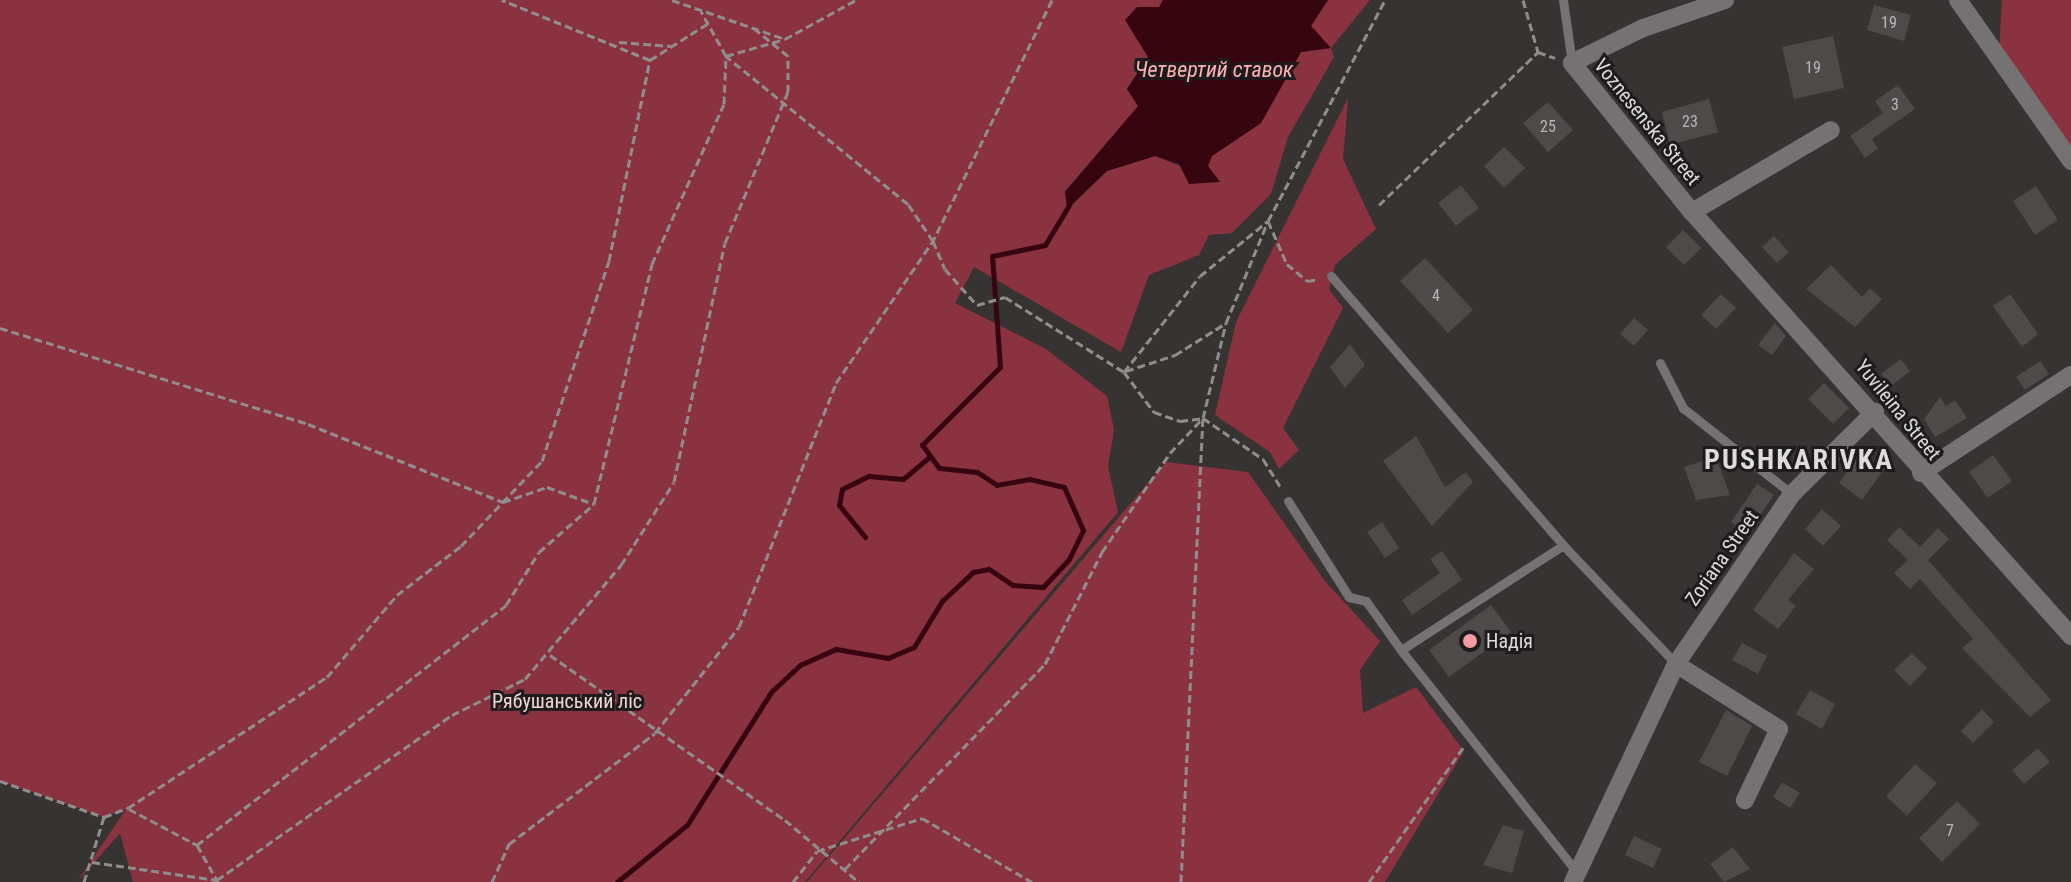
<!DOCTYPE html>
<html>
<head>
<meta charset="utf-8">
<style>
  body { margin:0 }
  #map { position:relative; width:2071px; height:882px; overflow:hidden; background:#373333; font-family:"Roboto Condensed",sans-serif }
  div>[style] { position:absolute }
  [style*='--x'] { left:calc(var(--x)*1px); top:calc(var(--y)*1px); width:calc(var(--w)*1px); rotate:calc(var(--a)*1deg) }
  .green>* { inset:0; background:#8a323f }
  .water>* { inset:0; background:#36050f }
  .stream>* { height:5px; margin:-2.5px; padding:0 2.5px; transform-origin:2.5px; border-radius:2.5px; background:#36050f }
  .building>* { inset:0; background:#4e4a4a }
  .path>* { height:3px; margin-top:-1.5px; transform-origin:0; background:repeating-linear-gradient(90deg,#908d8d 0 8px,transparent 0 12px) }
  .service>* { height:9px; margin:-4.5px; padding:0 4.5px; transform-origin:4.5px; border-radius:4.5px; background:#767172 }
  .minor>* { height:18px; margin:-9px; padding:0 9px; transform-origin:9px; border-radius:9px; background:#767172 }
  .dots>* { width:22px; height:22px; translate:-50% -50%; box-sizing:border-box; border:4px solid #1d1b1b; border-radius:50% }
  span { translate:-50% -50%; white-space:nowrap; text-align:center; line-height:1.15; -webkit-text-stroke:6px #1d1b1b; paint-order:stroke }
  .number-label { font-size:16px; color:#bab7b7 }
  .number-label span { -webkit-text-stroke-width:0 }
  .street-label { font-size:20px; color:#dedbdb }
  .poi-label { font-size:20px; color:#dedbdb }
  .left { translate:0 -50%; text-align:left }
  .park-label { font-size:20px; color:#f1d5d6 }
  .water-label { font-size:22px; color:#ffaeb4; font-style:italic }
  .district-label { font-size:28px; color:#dedbdb; font-weight:700; letter-spacing:2px }
</style>
</head>
<body>
<div id="map">
  <div class="green">
    <div style="clip-path:polygon(0 0,1163px 0,1148px 57px,1127px 89px,1139px 106px,1065px 191px,1068px 209px,1107px 171px,1155px 156px,1220px 182px,1208px 166px,1212px 156px,1261px 123px,1301px 52px,1330px 48px,1311px 26px,1328px 0,1370px 0,1331px 48px,1334px 57px,1288px 137px,1271px 194px,1232px 233px,1209px 235px,1199px 255px,1149px 275px,1121px 352px,974px 267px,955px 303px,1046px 349px,1107px 396px,1114px 430px,1108px 466px,1118px 512px,805px 882px,133px 882px,120px 833px,77px 882px,126px 809px,104px 817px,0 781px)"></div>
    <div style="clip-path:polygon(2002px 0,2071px 0,2071px 154px,1999px 49px)"></div>
    <div style="clip-path:polygon(1348px 98px,1343px 159px,1376px 229px,1335px 265px,1329px 289px,1343px 308px,1283px 428px,1299px 450px,1279px 469px,1270px 452px,1215px 415px,1236px 322px)"></div>
    <div style="clip-path:polygon(1166px 462px,1248px 472px,1325px 581px,1380px 641px,1360px 670px,1363px 713px,1416px 687px,1464px 751px,1385px 882px,807px 882px)"></div>
  </div>
  <div class="water">
    <div style="clip-path:polygon(1163px 0,1328px 0,1311px 26px,1331px 48px,1301px 52px,1261px 123px,1212px 156px,1208px 166px,1220px 182px,1189px 184px,1179px 164px,1155px 156px,1107px 171px,1067px 209px,1065px 192px,1138px 106px,1127px 89px,1148px 57px,1125px 20px,1137px 7px,1159px 7px)"></div>
  </div>
  <div class="stream">
    <div style="--x:865;--y:537;--w:41;--a:-129.1"></div>
    <div style="--x:839;--y:505;--w:16;--a:-79"></div>
    <div style="--x:842;--y:489;--w:30;--a:-26"></div>
    <div style="--x:869;--y:476;--w:34;--a:5"></div>
    <div style="--x:903;--y:479;--w:34;--a:-40"></div>
    <div style="--x:617;--y:882;--w:90;--a:-39.2"></div>
    <div style="--x:687;--y:825;--w:157;--a:-57.7"></div>
    <div style="--x:771;--y:692;--w:40;--a:-43"></div>
    <div style="--x:800;--y:665;--w:39;--a:-24"></div>
    <div style="--x:836;--y:649;--w:53;--a:9.8"></div>
    <div style="--x:888;--y:658;--w:28;--a:-23"></div>
    <div style="--x:914;--y:647;--w:54;--a:-58.7"></div>
    <div style="--x:942;--y:601;--w:42;--a:-43.1"></div>
    <div style="--x:973;--y:572;--w:16;--a:-11"></div>
    <div style="--x:989;--y:569;--w:29;--a:34"></div>
    <div style="--x:1013;--y:585;--w:30;--a:4"></div>
    <div style="--x:1043;--y:587;--w:38;--a:-47"></div>
    <div style="--x:1069;--y:559;--w:32;--a:-64"></div>
    <div style="--x:1083;--y:530;--w:47;--a:-113.8"></div>
    <div style="--x:1064;--y:487;--w:35;--a:-167"></div>
    <div style="--x:1030;--y:479;--w:34;--a:170"></div>
    <div style="--x:997;--y:485;--w:24;--a:-147"></div>
    <div style="--x:977;--y:472;--w:38;--a:-174"></div>
    <div style="--x:939;--y:468;--w:29;--a:-126"></div>
    <div style="--x:922;--y:445;--w:110;--a:-45"></div>
    <div style="--x:1000;--y:367;--w:111;--a:-94.1"></div>
    <div style="--x:992;--y:256;--w:54;--a:-11.7"></div>
    <div style="--x:1045;--y:245;--w:47;--a:-59"></div>
  </div>
  <div class="building">
    <div style="clip-path:polygon(1874px 5px,1911px 15px,1904px 41px,1867px 30px)"></div>
    <div style="clip-path:polygon(1833px 36px,1844px 88px,1794px 99px,1782px 47px)"></div>
    <div style="clip-path:polygon(1898px 85px,1915px 109px,1872px 139px,1878px 148px,1865px 158px,1850px 136px,1883px 113px,1875px 101px)"></div>
    <div style="clip-path:polygon(1709px 99px,1718px 132px,1670px 145px,1662px 112px)"></div>
    <div style="clip-path:polygon(1548px 102px,1573px 130px,1548px 152px,1523px 123px)"></div>
    <div style="clip-path:polygon(1504px 147px,1525px 168px,1504px 188px,1484px 166px)"></div>
    <div style="clip-path:polygon(1461px 185px,1479px 208px,1456px 226px,1438px 203px)"></div>
    <div style="clip-path:polygon(2036px 186px,2058px 220px,2035px 235px,2013px 201px)"></div>
    <div style="clip-path:polygon(1683px 230px,1701px 248px,1684px 265px,1666px 247px)"></div>
    <div style="clip-path:polygon(1774px 236px,1789px 252px,1777px 263px,1762px 247px)"></div>
    <div style="clip-path:polygon(1425px 258px,1473px 310px,1448px 333px,1400px 281px)"></div>
    <div style="clip-path:polygon(1831px 265px,1862px 297px,1870px 288px,1882px 299px,1855px 327px,1806px 289px)"></div>
    <div style="clip-path:polygon(1721px 294px,1736px 308px,1716px 329px,1701px 315px)"></div>
    <div style="clip-path:polygon(2010px 294px,2038px 334px,2022px 347px,1993px 306px)"></div>
    <div style="clip-path:polygon(1634px 318px,1648px 330px,1634px 346px,1620px 334px)"></div>
    <div style="clip-path:polygon(1775px 323px,1786px 336px,1772px 355px,1758px 345px)"></div>
    <div style="clip-path:polygon(1350px 344px,1365px 365px,1345px 388px,1330px 367px)"></div>
    <div style="clip-path:polygon(1901px 359px,1910px 371px,1891px 386px,1881px 374px)"></div>
    <div style="clip-path:polygon(2040px 361px,2049px 374px,2025px 390px,2016px 377px)"></div>
    <div style="clip-path:polygon(1824px 383px,1849px 408px,1833px 424px,1808px 399px)"></div>
    <div style="clip-path:polygon(1940px 397px,1946px 406px,1955px 400px,1967px 418px,1935px 437px,1924px 419px)"></div>
    <div style="clip-path:polygon(1416px 436px,1445px 487px,1466px 472px,1473px 482px,1432px 526px,1383px 461px)"></div>
    <div style="clip-path:polygon(1859px 455px,1882px 472px,1862px 500px,1839px 483px)"></div>
    <div style="clip-path:polygon(1993px 455px,2012px 481px,1988px 498px,1969px 472px)"></div>
    <div style="clip-path:polygon(1716px 457px,1730px 495px,1696px 500px,1684px 467px)"></div>
    <div style="clip-path:polygon(1757px 484px,1774px 495px,1747px 533px,1731px 522px)"></div>
    <div style="clip-path:polygon(1822px 509px,1841px 526px,1823px 546px,1805px 529px)"></div>
    <div style="clip-path:polygon(1382px 522px,1399px 548px,1385px 558px,1367px 532px)"></div>
    <div style="clip-path:polygon(1899px 527px,1920px 547px,1938px 528px,1949px 539px,1928px 560px,2051px 700px,2030px 717px,1962px 648px,1973px 639px,1920px 579px,1910px 589px,1894px 573px,1908px 560px,1887px 540px)"></div>
    <div style="clip-path:polygon(1442px 551px,1462px 580px,1412px 615px,1402px 600px,1440px 573px,1430px 559px)"></div>
    <div style="clip-path:polygon(1794px 553px,1814px 569px,1788px 600px,1796px 606px,1778px 629px,1753px 610px)"></div>
    <div style="clip-path:polygon(1491px 605px,1511px 632px,1449px 677px,1429px 650px)"></div>
    <div style="clip-path:polygon(1742px 643px,1767px 656px,1758px 674px,1732px 660px)"></div>
    <div style="clip-path:polygon(1912px 653px,1927px 668px,1910px 686px,1894px 670px)"></div>
    <div style="clip-path:polygon(1810px 690px,1835px 704px,1822px 729px,1796px 714px)"></div>
    <div style="clip-path:polygon(1982px 709px,1994px 722px,1973px 743px,1961px 731px)"></div>
    <div style="clip-path:polygon(1726px 710px,1752px 726px,1727px 776px,1699px 762px)"></div>
    <div style="clip-path:polygon(2038px 748px,2050px 762px,2024px 784px,2012px 770px)"></div>
    <div style="clip-path:polygon(1915px 764px,1937px 783px,1907px 816px,1886px 796px)"></div>
    <div style="clip-path:polygon(1782px 782px,1800px 793px,1790px 808px,1773px 797px)"></div>
    <div style="clip-path:polygon(1957px 801px,1980px 824px,1942px 862px,1919px 838px)"></div>
    <div style="clip-path:polygon(1503px 825px,1524px 831px,1512px 873px,1483px 865px)"></div>
    <div style="clip-path:polygon(1634px 836px,1662px 849px,1653px 868px,1625px 855px)"></div>
    <div style="clip-path:polygon(1733px 847px,1750px 869px,1724px 882px,1710px 864px)"></div>
  </div>
  <div class="path">
    <div style="--x:672;--y:0;--w:120;--a:19"></div>
    <div style="--x:785;--y:39;--w:81;--a:-28.8"></div>
    <div style="--x:1052;--y:0;--w:269;--a:116.3"></div>
    <div style="--x:933;--y:241;--w:30;--a:67"></div>
    <div style="--x:945;--y:269;--w:48;--a:48.4"></div>
    <div style="--x:977;--y:305;--w:29;--a:-16"></div>
    <div style="--x:1005;--y:297;--w:141;--a:32.2"></div>
    <div style="--x:1124;--y:372;--w:50;--a:53.1"></div>
    <div style="--x:1154;--y:412;--w:28;--a:19"></div>
    <div style="--x:1180;--y:421;--w:23;--a:-7"></div>
    <div style="--x:1203;--y:418;--w:73;--a:34.3"></div>
    <div style="--x:1263;--y:459;--w:36;--a:58"></div>
    <div style="--x:1523;--y:0;--w:54;--a:73.9"></div>
    <div style="--x:1538;--y:52;--w:18;--a:19"></div>
    <div style="--x:619;--y:42;--w:52;--a:4.4"></div>
    <div style="--x:650;--y:60;--w:67;--a:-32.3"></div>
    <div style="--x:1379;--y:205;--w:221;--a:-43.9"></div>
    <div style="--x:0;--y:328;--w:323;--a:17.3"></div>
    <div style="--x:308;--y:424;--w:210;--a:21.8"></div>
    <div style="--x:503;--y:502;--w:46;--a:-18.8"></div>
    <div style="--x:547;--y:487;--w:50;--a:19.9"></div>
    <div style="--x:1126;--y:371;--w:52;--a:-18.1"></div>
    <div style="--x:1175;--y:355;--w:60;--a:-32.1"></div>
    <div style="--x:1124;--y:372;--w:122;--a:-51.6"></div>
    <div style="--x:1200;--y:276;--w:87;--a:-39"></div>
    <div style="--x:1268;--y:221;--w:47;--a:66.2"></div>
    <div style="--x:1287;--y:264;--w:26;--a:40"></div>
    <div style="--x:1307;--y:281;--w:12;--a:-9"></div>
    <div style="--x:550;--y:655;--w:287;--a:35.1"></div>
    <div style="--x:785;--y:820;--w:97;--a:40"></div>
    <div style="--x:0;--y:781;--w:110;--a:19.1"></div>
    <div style="--x:104;--y:817;--w:26;--a:-21"></div>
    <div style="--x:128;--y:808;--w:238;--a:-33.4"></div>
    <div style="--x:327;--y:677;--w:108;--a:-49.5"></div>
    <div style="--x:397;--y:595;--w:81;--a:-37.4"></div>
    <div style="--x:461;--y:546;--w:117;--a:-46.4"></div>
    <div style="--x:542;--y:461;--w:211;--a:-71.5"></div>
    <div style="--x:609;--y:261;--w:205;--a:-78.5"></div>
    <div style="--x:650;--y:60;--w:160;--a:-157.9"></div>
    <div style="--x:129;--y:809;--w:77;--a:27.9"></div>
    <div style="--x:197;--y:845;--w:43;--a:60.4"></div>
    <div style="--x:197;--y:845;--w:391;--a:-37.8"></div>
    <div style="--x:506;--y:605;--w:62;--a:-58.1"></div>
    <div style="--x:539;--y:552;--w:73;--a:-41.1"></div>
    <div style="--x:594;--y:504;--w:247;--a:-76.4"></div>
    <div style="--x:652;--y:264;--w:175;--a:-65.8"></div>
    <div style="--x:724;--y:104;--w:48;--a:-87.6"></div>
    <div style="--x:726;--y:56;--w:61;--a:-16.1"></div>
    <div style="--x:92;--y:862;--w:126;--a:8.2"></div>
    <div style="--x:217;--y:880;--w:287;--a:-35.1"></div>
    <div style="--x:452;--y:715;--w:81;--a:-26.3"></div>
    <div style="--x:525;--y:679;--w:149;--a:-49.9"></div>
    <div style="--x:621;--y:565;--w:98;--a:-57.4"></div>
    <div style="--x:674;--y:482;--w:244;--a:-78"></div>
    <div style="--x:725;--y:243;--w:164;--a:-67.4"></div>
    <div style="--x:788;--y:92;--w:36;--a:-90"></div>
    <div style="--x:788;--y:56;--w:43;--a:-140.7"></div>
    <div style="--x:845;--y:869;--w:286;--a:-45.7"></div>
    <div style="--x:1045;--y:664;--w:126;--a:-63"></div>
    <div style="--x:1102;--y:552;--w:120;--a:-55.5"></div>
    <div style="--x:1170;--y:453;--w:48;--a:-46.7"></div>
    <div style="--x:84;--y:882;--w:68;--a:-72.9"></div>
    <div style="--x:492;--y:882;--w:42;--a:-65.9"></div>
    <div style="--x:509;--y:844;--w:183;--a:-37.2"></div>
    <div style="--x:655;--y:733;--w:135;--a:-51.6"></div>
    <div style="--x:739;--y:627;--w:263;--a:-68.3"></div>
    <div style="--x:836;--y:383;--w:172;--a:-55.7"></div>
    <div style="--x:933;--y:241;--w:45;--a:-124"></div>
    <div style="--x:908;--y:204;--w:235;--a:-140.9"></div>
    <div style="--x:726;--y:56;--w:51;--a:-119.1"></div>
    <div style="--x:793;--y:882;--w:39;--a:-52"></div>
    <div style="--x:817;--y:851;--w:110;--a:-17.4"></div>
    <div style="--x:922;--y:818;--w:127;--a:30.2"></div>
    <div style="--x:1181;--y:882;--w:465;--a:-87.3"></div>
    <div style="--x:1203;--y:418;--w:98;--a:-76.4"></div>
    <div style="--x:1226;--y:323;--w:110;--a:-67.6"></div>
    <div style="--x:1268;--y:221;--w:250;--a:-62.1"></div>
    <div style="--x:1369;--y:882;--w:164;--a:-55"></div>
  </div>
  <div class="service">
    <div style="--x:1563;--y:0;--w:64;--a:81.9"></div>
    <div style="--x:1331;--y:276;--w:355;--a:49.2"></div>
    <div style="--x:1660;--y:363;--w:51;--a:62.9"></div>
    <div style="--x:1683;--y:408;--w:139;--a:38.3"></div>
    <div style="--x:1288;--y:501;--w:114;--a:57.6"></div>
    <div style="--x:1349;--y:597;--w:17;--a:13"></div>
    <div style="--x:1366;--y:601;--w:60;--a:54.5"></div>
    <div style="--x:1576;--y:871;--w:282;--a:-128.4"></div>
    <div style="--x:1401;--y:650;--w:193;--a:-32.9"></div>
    <div style="--x:1563;--y:545;--w:164;--a:46.5"></div>
  </div>
  <div class="minor">
    <div style="--x:1725;--y:0;--w:87;--a:161.1"></div>
    <div style="--x:1643;--y:28;--w:79;--a:153.8"></div>
    <div style="--x:1572;--y:63;--w:191;--a:51.2"></div>
    <div style="--x:1692;--y:212;--w:161;--a:-30.5"></div>
    <div style="--x:1958;--y:0;--w:197;--a:54.9"></div>
    <div style="--x:1692;--y:212;--w:569;--a:48.21"></div>
    <div style="--x:1921;--y:473;--w:179;--a:-33.2"></div>
    <div style="--x:1676;--y:664;--w:122;--a:32.3"></div>
    <div style="--x:1779;--y:729;--w:79;--a:115.6"></div>
    <div style="--x:1573;--y:882;--w:241;--a:-64.7"></div>
    <div style="--x:1676;--y:664;--w:206;--a:-55.7"></div>
    <div style="--x:1792;--y:494;--w:117;--a:-44.7"></div>
  </div>
  <div class="dots">
    <div style="left:1470px;top:641px;background:#f49aa2"></div>
  </div>
  <div class="number-label">
    <span style="left:1889px;top:23px">19</span>
    <span style="left:1813px;top:68px">19</span>
    <span style="left:1895px;top:105px">3</span>
    <span style="left:1690px;top:122px">23</span>
    <span style="left:1548px;top:127px">25</span>
    <span style="left:1436px;top:296px">4</span>
    <span style="left:1950px;top:831px">7</span>
  </div>
  <div class="street-label">
    <span style="left:1647px;top:122px;rotate:51deg">Voznesenska Street</span>
    <span style="left:1898px;top:410px;rotate:51deg">Yuvileina Street</span>
    <span style="left:1722px;top:558px;rotate:-55deg">Zoriana Street</span>
  </div>
  <div class="poi-label">
    <span class="left" style="left:1486px;top:641px">Надія</span>
  </div>
  <div class="park-label">
    <span style="left:567px;top:701px">Рябушанський ліс</span>
  </div>
  <div class="water-label">
    <span style="left:1214px;top:70px">Четвертий ставок</span>
  </div>
  <div class="district-label">
    <span style="left:1799px;top:460px">PUSHKARIVKA</span>
  </div>
</div>
</body>
</html>
